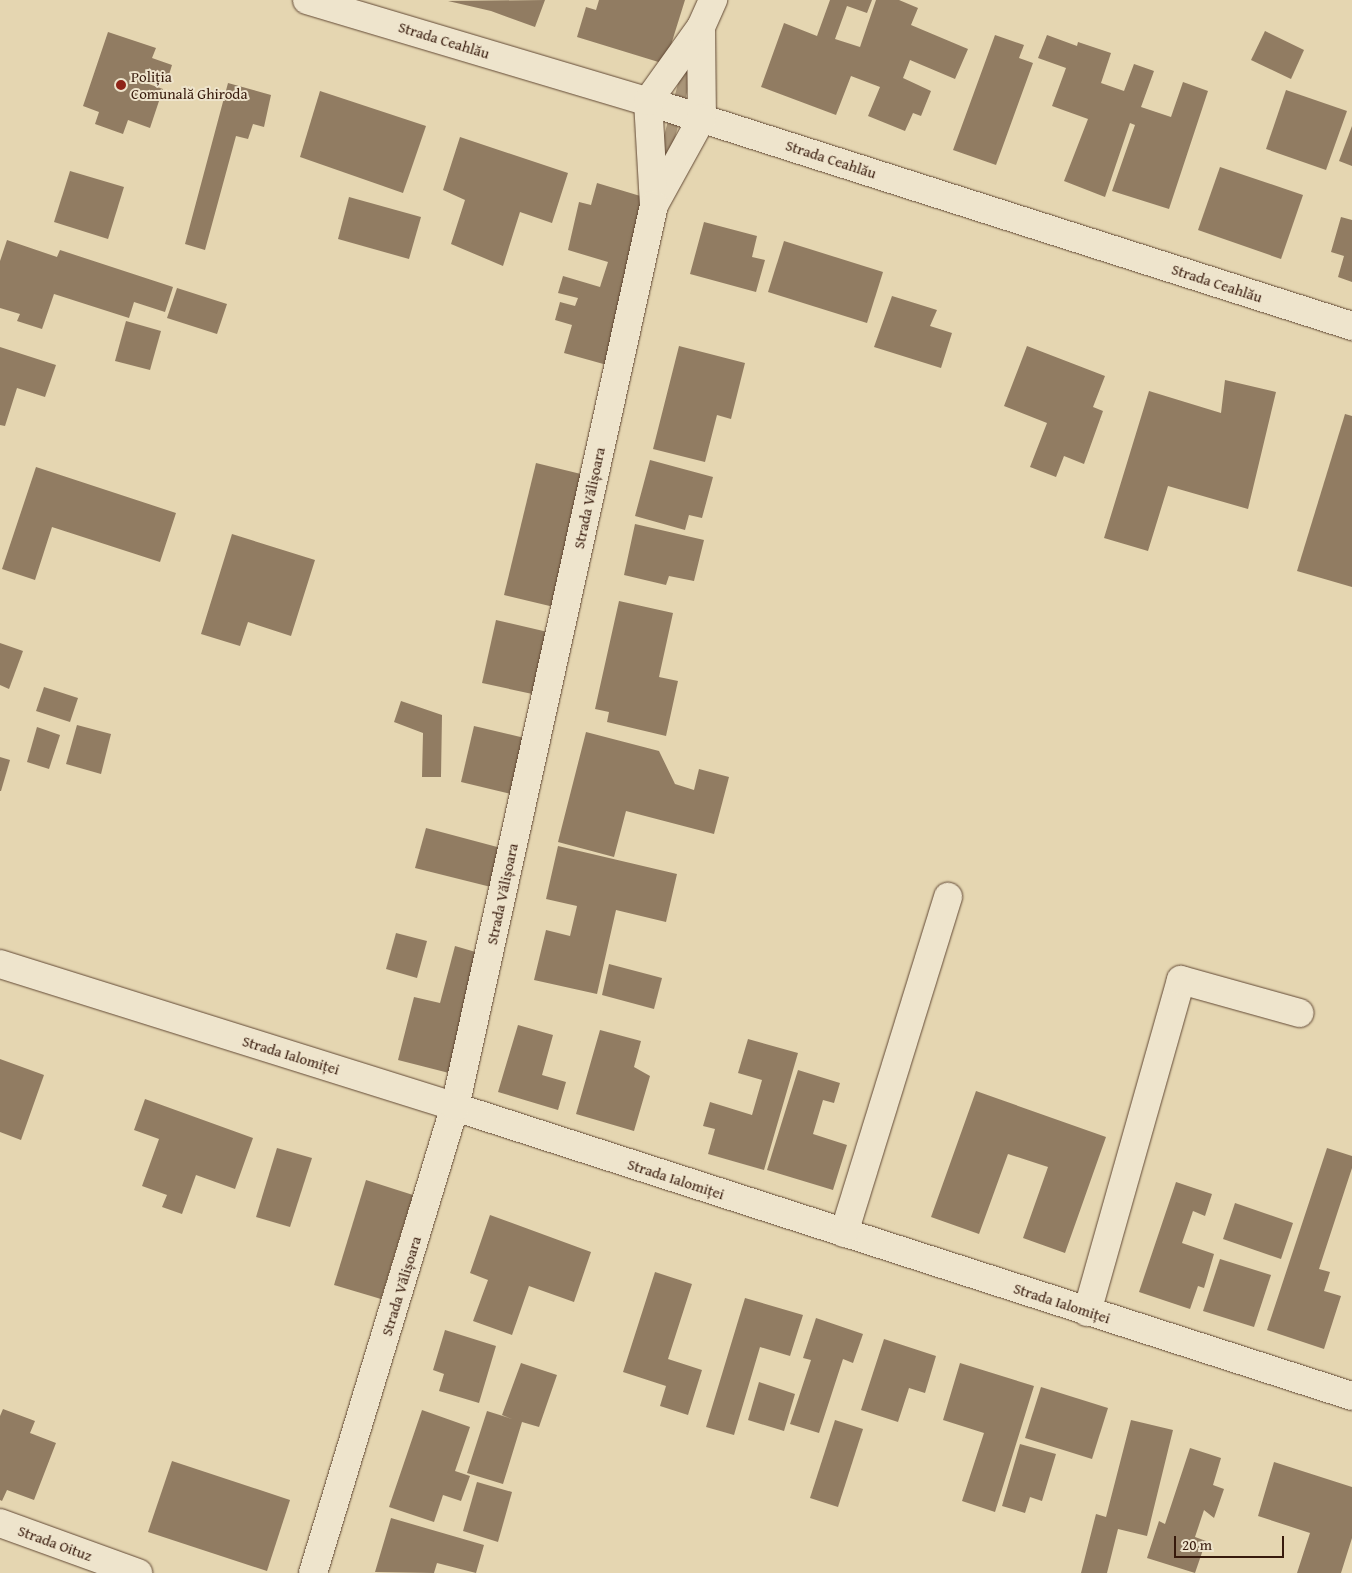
<!DOCTYPE html>
<html>
<head>
<meta charset="utf-8">
<style>
  body { margin:0 }
  #map { position:relative; width:1352px; height:1573px; overflow:hidden; background:#e5d6b1; font-family:"Gentium Book Plus",serif }
  div>[style] { position:absolute }
  [style*='--x'] { left:calc(var(--x)*1px); top:calc(var(--y)*1px); width:calc(var(--w)*1px); rotate:calc(var(--a)*1deg) }
  .stream>* { height:11px; margin:-5.5px; padding:0 5.5px; transform-origin:5.5px; border-radius:5.5px; background:#aa9679 }
  .building>* { inset:0; background:#917c62 }
  .roads { filter:drop-shadow(0 0 1px #624935) drop-shadow(0 0 1px #624935) }
  .minor>* { height:28px; margin:-14px; padding:0 14px; transform-origin:14px; border-radius:14px; background:#eee4cc }
  .dots>* { width:14px; height:14px; translate:-50% -50%; box-sizing:border-box; border:2px solid #eee4cc; border-radius:50% }
  span { translate:-50% -50%; white-space:nowrap; text-align:center; line-height:1.15; -webkit-text-stroke:4px #eee4cc; paint-order:stroke }
  .street-label { font-size:15px; color:#371a0c }
  .poi-label { font-size:15px; color:#371a0c }
  .left { translate:0 -50%; text-align:left }
  .scale { position:absolute; left:1174px; top:1536px; width:110px; height:22px; box-sizing:border-box; border:2px solid #371a0c; border-top:0; padding-left:6px; font-size:15px; line-height:18px; white-space:nowrap; color:#371a0c; -webkit-text-stroke:4px #eee4cc; paint-order:stroke }
</style>
</head>
<body>
<div id="map">
  <div class="stream">
    <div style="--x:661;--y:166;--w:112;--a:-75"></div>
  </div>
  <div class="building">
    <div style="clip-path:polygon(545px 0,535px 27px,491px 11px,448px 1px)"></div>
    <div style="clip-path:polygon(599px 0,685px 0,665px 64px,577px 37px,586px 7px,596px 10px)"></div>
    <div style="clip-path:polygon(830px 0,872px 0,867px 13px,847px 6px,835px 39px,860px 47px,876px 0,899px 0,918px 8px,911px 25px,968px 49px,955px 79px,910px 60px,903px 78px,931px 91px,921px 116px,913px 113px,905px 131px,868px 116px,880px 87px,851px 76px,836px 115px,761px 87px,784px 23px,817px 36px)"></div>
    <div style="clip-path:polygon(1265px 31px,1304px 50px,1291px 79px,1251px 60px)"></div>
    <div style="clip-path:polygon(108px 32px,156px 48px,152px 58px,172px 65px,167px 81px,145px 74px,143px 82px,163px 89px,150px 128px,128px 120px,123px 134px,95px 124px,99px 112px,83px 106px)"></div>
    <div style="clip-path:polygon(995px 35px,1024px 45px,1019px 58px,1033px 63px,996px 165px,953px 150px)"></div>
    <div style="clip-path:polygon(1047px 35px,1077px 46px,1078px 42px,1111px 53px,1101px 83px,1124px 91px,1134px 64px,1154px 71px,1141px 107px,1171px 117px,1183px 82px,1208px 91px,1169px 209px,1112px 191px,1135px 125px,1130px 123px,1105px 197px,1064px 181px,1088px 119px,1052px 106px,1066px 68px,1038px 58px)"></div>
    <div style="clip-path:polygon(228px 83px,271px 95px,264px 127px,253px 124px,248px 139px,236px 136px,205px 250px,185px 244px)"></div>
    <div style="clip-path:polygon(1286px 90px,1347px 111px,1326px 170px,1266px 149px)"></div>
    <div style="clip-path:polygon(320px 91px,426px 126px,403px 193px,300px 157px)"></div>
    <div style="clip-path:polygon(1352px 126px,1352px 166px,1339px 161px)"></div>
    <div style="clip-path:polygon(460px 137px,568px 173px,552px 223px,520px 212px,503px 266px,451px 244px,465px 200px,443px 190px)"></div>
    <div style="clip-path:polygon(1220px 167px,1303px 195px,1281px 259px,1198px 230px)"></div>
    <div style="clip-path:polygon(70px 171px,124px 187px,108px 239px,54px 222px)"></div>
    <div style="clip-path:polygon(597px 183px,647px 198px,607px 365px,564px 353px,572px 325px,555px 320px,560px 302px,575px 306px,578px 298px,558px 293px,563px 276px,600px 287px,608px 262px,568px 250px,579px 202px,591px 205px)"></div>
    <div style="clip-path:polygon(349px 197px,421px 217px,409px 259px,338px 239px)"></div>
    <div style="clip-path:polygon(1341px 217px,1352px 220px,1352px 282px,1338px 277px,1344px 256px,1331px 252px)"></div>
    <div style="clip-path:polygon(704px 222px,757px 236px,752px 257px,765px 260px,756px 292px,690px 274px)"></div>
    <div style="clip-path:polygon(7px 240px,57px 257px,60px 250px,173px 287px,165px 312px,134px 302px,129px 318px,54px 294px,42px 329px,17px 321px,20px 314px,0 308px,0 261px)"></div>
    <div style="clip-path:polygon(784px 241px,883px 272px,867px 323px,768px 292px)"></div>
    <div style="clip-path:polygon(177px 288px,227px 304px,217px 334px,167px 318px)"></div>
    <div style="clip-path:polygon(892px 296px,937px 310px,930px 326px,952px 333px,941px 368px,874px 347px)"></div>
    <div style="clip-path:polygon(126px 321px,161px 331px,150px 370px,115px 361px)"></div>
    <div style="clip-path:polygon(679px 346px,745px 363px,731px 419px,717px 415px,705px 462px,653px 449px)"></div>
    <div style="clip-path:polygon(1027px 346px,1105px 376px,1093px 407px,1103px 411px,1084px 464px,1064px 456px,1056px 477px,1030px 467px,1047px 423px,1004px 406px)"></div>
    <div style="clip-path:polygon(0 347px,56px 365px,45px 397px,17px 388px,5px 426px,0 425px)"></div>
    <div style="clip-path:polygon(1225px 380px,1276px 392px,1248px 509px,1168px 486px,1148px 551px,1104px 538px,1149px 391px,1221px 413px)"></div>
    <div style="clip-path:polygon(1345px 414px,1352px 416px,1352px 587px,1297px 571px)"></div>
    <div style="clip-path:polygon(650px 460px,713px 477px,702px 518px,689px 515px,685px 530px,635px 516px)"></div>
    <div style="clip-path:polygon(536px 463px,585px 475px,554px 607px,504px 595px)"></div>
    <div style="clip-path:polygon(36px 467px,176px 513px,160px 562px,52px 527px,35px 580px,2px 569px)"></div>
    <div style="clip-path:polygon(635px 524px,704px 540px,694px 581px,669px 576px,666px 585px,624px 575px)"></div>
    <div style="clip-path:polygon(232px 534px,315px 560px,291px 636px,248px 622px,240px 646px,201px 634px)"></div>
    <div style="clip-path:polygon(619px 601px,673px 613px,659px 677px,678px 681px,666px 736px,607px 722px,609px 712px,595px 709px)"></div>
    <div style="clip-path:polygon(496px 620px,552px 633px,537px 695px,482px 683px)"></div>
    <div style="clip-path:polygon(0 643px,23px 651px,9px 689px,0 685px)"></div>
    <div style="clip-path:polygon(44px 687px,78px 698px,70px 722px,36px 711px)"></div>
    <div style="clip-path:polygon(401px 701px,442px 715px,441px 777px,422px 777px,423px 733px,394px 722px)"></div>
    <div style="clip-path:polygon(77px 725px,111px 734px,101px 774px,66px 764px)"></div>
    <div style="clip-path:polygon(474px 726px,529px 739px,515px 795px,461px 782px)"></div>
    <div style="clip-path:polygon(37px 727px,60px 735px,49px 769px,27px 762px)"></div>
    <div style="clip-path:polygon(586px 732px,659px 751px,675px 784px,694px 790px,699px 769px,729px 777px,714px 834px,626px 811px,614px 857px,558px 842px)"></div>
    <div style="clip-path:polygon(0 757px,10px 760px,1px 791px,0 791px)"></div>
    <div style="clip-path:polygon(426px 828px,501px 848px,491px 887px,415px 868px)"></div>
    <div style="clip-path:polygon(558px 846px,677px 874px,666px 922px,616px 910px,597px 994px,534px 980px,546px 930px,570px 936px,577px 906px,546px 899px)"></div>
    <div style="clip-path:polygon(396px 933px,427px 941px,417px 978px,386px 969px)"></div>
    <div style="clip-path:polygon(455px 946px,479px 953px,449px 1073px,398px 1060px,414px 997px,440px 1003px)"></div>
    <div style="clip-path:polygon(609px 964px,662px 978px,654px 1009px,602px 995px)"></div>
    <div style="clip-path:polygon(518px 1025px,553px 1035px,542px 1075px,566px 1082px,558px 1110px,498px 1092px)"></div>
    <div style="clip-path:polygon(600px 1030px,641px 1041px,634px 1067px,650px 1076px,634px 1131px,576px 1114px)"></div>
    <div style="clip-path:polygon(748px 1039px,798px 1053px,764px 1170px,708px 1154px,715px 1129px,703px 1126px,710px 1102px,752px 1115px,762px 1080px,738px 1073px)"></div>
    <div style="clip-path:polygon(0 1059px,44px 1075px,21px 1140px,0 1132px)"></div>
    <div style="clip-path:polygon(798px 1070px,840px 1083px,834px 1103px,823px 1100px,813px 1134px,847px 1145px,833px 1190px,767px 1170px)"></div>
    <div style="clip-path:polygon(976px 1091px,1106px 1137px,1065px 1253px,1023px 1238px,1048px 1167px,1008px 1154px,979px 1234px,931px 1217px)"></div>
    <div style="clip-path:polygon(145px 1099px,253px 1138px,235px 1189px,196px 1175px,182px 1214px,162px 1207px,167px 1195px,142px 1186px,159px 1139px,134px 1130px)"></div>
    <div style="clip-path:polygon(277px 1148px,312px 1158px,290px 1227px,256px 1217px)"></div>
    <div style="clip-path:polygon(1327px 1148px,1352px 1156px,1352px 1168px,1319px 1269px,1330px 1272px,1324px 1291px,1341px 1296px,1324px 1349px,1267px 1330px)"></div>
    <div style="clip-path:polygon(366px 1180px,413px 1195px,381px 1299px,334px 1285px)"></div>
    <div style="clip-path:polygon(1176px 1182px,1212px 1194px,1205px 1216px,1193px 1211px,1182px 1243px,1214px 1254px,1204px 1288px,1198px 1286px,1190px 1309px,1139px 1292px)"></div>
    <div style="clip-path:polygon(1235px 1203px,1293px 1223px,1281px 1259px,1223px 1239px)"></div>
    <div style="clip-path:polygon(490px 1215px,591px 1252px,574px 1302px,529px 1286px,512px 1335px,473px 1321px,488px 1280px,470px 1273px)"></div>
    <div style="clip-path:polygon(1220px 1259px,1271px 1275px,1254px 1327px,1203px 1311px)"></div>
    <div style="clip-path:polygon(655px 1272px,692px 1284px,668px 1359px,702px 1370px,688px 1415px,660px 1406px,666px 1386px,623px 1372px)"></div>
    <div style="clip-path:polygon(745px 1298px,803px 1315px,790px 1356px,760px 1347px,734px 1435px,706px 1427px)"></div>
    <div style="clip-path:polygon(816px 1318px,863px 1334px,853px 1363px,843px 1359px,819px 1433px,790px 1424px,811px 1360px,803px 1358px)"></div>
    <div style="clip-path:polygon(445px 1330px,496px 1346px,479px 1403px,439px 1391px,444px 1374px,433px 1370px)"></div>
    <div style="clip-path:polygon(884px 1339px,936px 1356px,925px 1393px,909px 1388px,898px 1422px,861px 1410px)"></div>
    <div style="clip-path:polygon(521px 1363px,557px 1375px,539px 1427px,522px 1422px,503px 1484px,467px 1473px,487px 1411px,512px 1419px,502px 1415px)"></div>
    <div style="clip-path:polygon(960px 1363px,1034px 1386px,995px 1512px,962px 1501px,984px 1433px,943px 1420px)"></div>
    <div style="clip-path:polygon(759px 1382px,795px 1394px,784px 1431px,748px 1420px)"></div>
    <div style="clip-path:polygon(1041px 1387px,1108px 1408px,1092px 1459px,1025px 1438px)"></div>
    <div style="clip-path:polygon(3px 1409px,35px 1421px,30px 1433px,56px 1443px,34px 1500px,7px 1490px,2px 1501px,0 1500px,0 1416px)"></div>
    <div style="clip-path:polygon(422px 1410px,470px 1427px,455px 1471px,470px 1476px,461px 1501px,443px 1495px,434px 1522px,389px 1507px)"></div>
    <div style="clip-path:polygon(835px 1420px,863px 1429px,838px 1507px,810px 1498px)"></div>
    <div style="clip-path:polygon(1131px 1420px,1173px 1430px,1147px 1536px,1118px 1529px,1107px 1573px,1081px 1573px,1096px 1514px,1106px 1517px)"></div>
    <div style="clip-path:polygon(1020px 1444px,1056px 1454px,1042px 1501px,1030px 1497px,1025px 1513px,1002px 1506px)"></div>
    <div style="clip-path:polygon(1190px 1448px,1221px 1458px,1213px 1485px,1224px 1489px,1214px 1518px,1204px 1510px,1195px 1537px,1206px 1541px,1195px 1573px,1147px 1558px,1159px 1521px,1165px 1524px)"></div>
    <div style="clip-path:polygon(172px 1461px,290px 1500px,267px 1571px,148px 1532px)"></div>
    <div style="clip-path:polygon(1274px 1462px,1352px 1487px,1352px 1538px,1341px 1573px,1297px 1573px,1310px 1533px,1258px 1516px)"></div>
    <div style="clip-path:polygon(477px 1482px,512px 1492px,498px 1542px,463px 1531px)"></div>
    <div style="clip-path:polygon(391px 1518px,484px 1545px,476px 1573px,437px 1563px,434px 1573px,375px 1572px)"></div>
  </div>
  <div class="roads">
    <div class="minor">
      <div style="--x:307;--y:0;--w:364;--a:16.6"></div>
      <div style="--x:656;--y:104;--w:731;--a:17.69"></div>
      <div style="--x:701;--y:27;--w:91;--a:89.4"></div>
      <div style="--x:702;--y:118;--w:99;--a:118.9"></div>
      <div style="--x:654;--y:205;--w:104;--a:-93.3"></div>
      <div style="--x:648;--y:101;--w:91;--a:-54.4"></div>
      <div style="--x:701;--y:27;--w:30;--a:-66"></div>
      <div style="--x:0;--y:964;--w:477;--a:17.4"></div>
      <div style="--x:455;--y:1107;--w:942;--a:17.86"></div>
      <div style="--x:844;--y:1233;--w:352;--a:-72.8"></div>
      <div style="--x:1087;--y:1312;--w:345;--a:-74.2"></div>
      <div style="--x:1181;--y:980;--w:123;--a:15.6"></div>
      <div style="--x:0;--y:1523;--w:147;--a:19.9"></div>
      <div style="--x:313;--y:1573;--w:487;--a:-73.1"></div>
      <div style="--x:455;--y:1107;--w:924;--a:-77.56"></div>
    </div>
  </div>
  <div class="dots">
    <div style="left:121px;top:85px;background:#8f2418"></div>
  </div>
  <div class="street-label">
    <span style="left:444px;top:40px;rotate:17deg">Strada Ceahlău</span>
    <span style="left:831px;top:159px;rotate:18deg">Strada Ceahlău</span>
    <span style="left:1217px;top:283px;rotate:18deg">Strada Ceahlău</span>
    <span style="left:589px;top:498px;rotate:-78deg">Strada Vălișoara</span>
    <span style="left:502px;top:894px;rotate:-78deg">Strada Vălișoara</span>
    <span style="left:291px;top:1055px;rotate:17deg">Strada Ialomiței</span>
    <span style="left:676px;top:1179px;rotate:18deg">Strada Ialomiței</span>
    <span style="left:401px;top:1286px;rotate:-73deg">Strada Vălișoara</span>
    <span style="left:1062px;top:1303px;rotate:18deg">Strada Ialomiței</span>
    <span style="left:55px;top:1543px;rotate:20deg">Strada Oituz</span>
  </div>
  <div class="poi-label">
    <span class="left" style="left:131px;top:85px">Poliția<br>Comunală Ghiroda</span>
  </div>
  <div class="scale">20 m</div>
</div>
</body>
</html>
